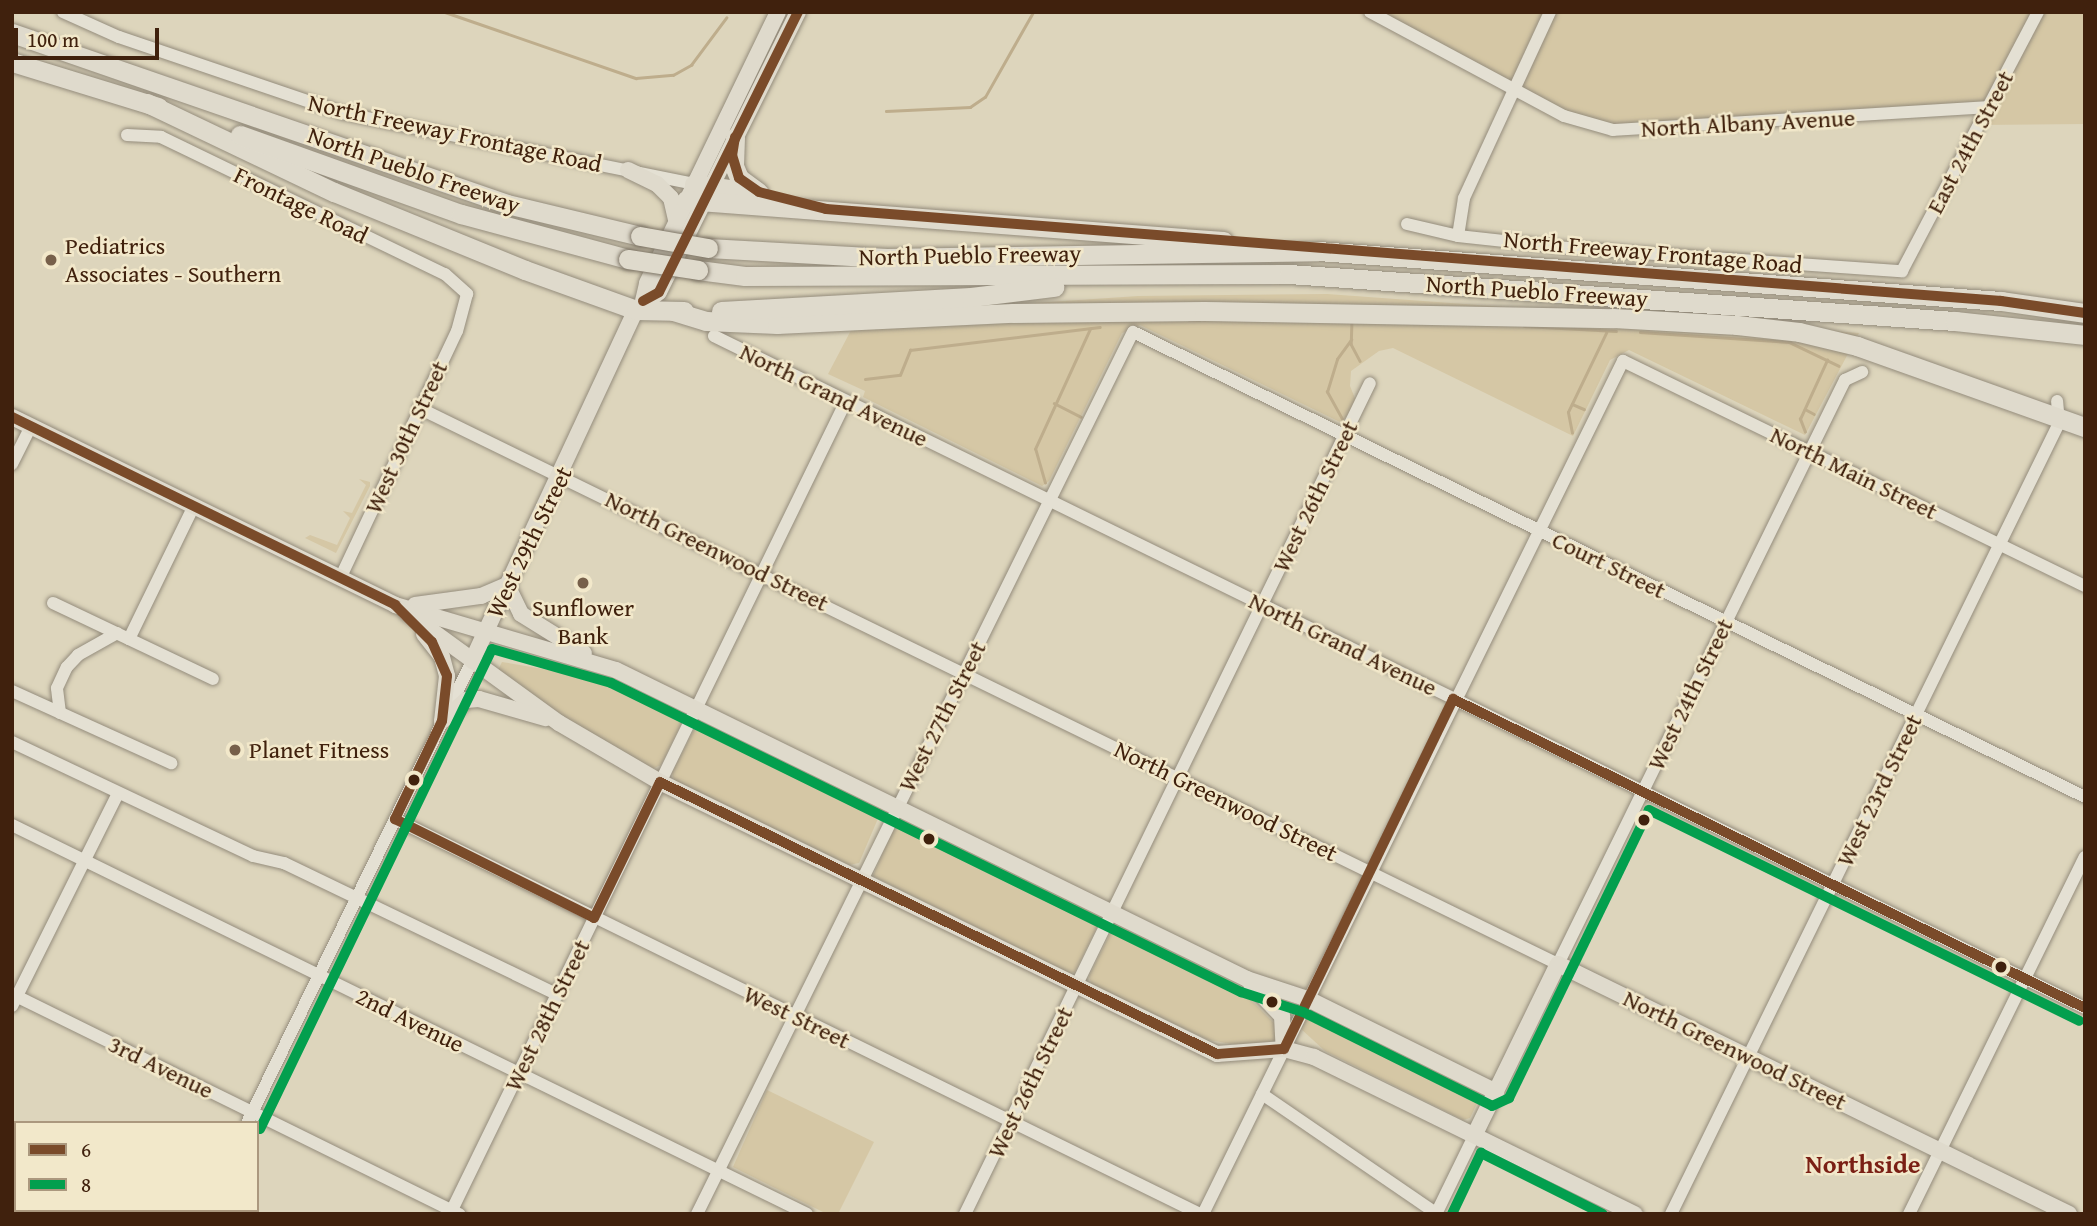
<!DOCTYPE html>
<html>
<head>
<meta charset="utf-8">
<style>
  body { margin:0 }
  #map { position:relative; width:2097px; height:1226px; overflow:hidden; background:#ddd5bc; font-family:"Gentium Book Plus",serif }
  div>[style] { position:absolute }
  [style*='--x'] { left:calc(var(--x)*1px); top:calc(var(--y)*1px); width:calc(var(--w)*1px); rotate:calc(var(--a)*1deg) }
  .green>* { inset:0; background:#d5c7a5 }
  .stream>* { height:2.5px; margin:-1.25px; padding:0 1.25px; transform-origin:1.25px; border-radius:1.25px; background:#bead8c }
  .roads { filter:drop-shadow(0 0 2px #948c7c) drop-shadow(0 0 2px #948c7c) }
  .minor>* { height:12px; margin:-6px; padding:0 6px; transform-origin:6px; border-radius:6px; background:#e4e0d3 }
  .major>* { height:16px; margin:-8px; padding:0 8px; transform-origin:8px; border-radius:8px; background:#dfdacc }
  .highway>* { height:19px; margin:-9.5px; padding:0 9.5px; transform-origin:9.5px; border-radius:9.5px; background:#dfdacc }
  .bridges { filter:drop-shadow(0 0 2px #7d7465) drop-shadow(0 0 2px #7d7465) }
  .highway-bridge>* { height:19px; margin:-9.5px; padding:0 9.5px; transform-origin:9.5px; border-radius:9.5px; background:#dfdacc }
  .bus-1>* { height:10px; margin:-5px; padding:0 5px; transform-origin:5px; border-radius:5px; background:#7a4b2a }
  .bus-2>* { height:10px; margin:-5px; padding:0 5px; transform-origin:5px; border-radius:5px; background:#039f4e }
  .dots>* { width:19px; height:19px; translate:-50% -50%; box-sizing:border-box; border:4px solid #f2e8ca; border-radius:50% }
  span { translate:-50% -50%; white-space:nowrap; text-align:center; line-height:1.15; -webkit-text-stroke:5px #f2e8ca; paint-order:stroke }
  .street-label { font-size:24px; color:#40210d }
  .poi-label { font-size:24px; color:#40210d }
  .left { translate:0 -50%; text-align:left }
  .neighbourhood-label { font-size:26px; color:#7a1f14; font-weight:700 }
  .frame { position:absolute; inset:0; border:14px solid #40210d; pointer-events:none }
  .legend { position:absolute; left:14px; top:1121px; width:245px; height:91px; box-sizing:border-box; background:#f2e8ca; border:2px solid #ab987e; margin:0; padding:9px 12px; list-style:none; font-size:21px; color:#40210d }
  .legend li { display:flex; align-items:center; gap:14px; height:35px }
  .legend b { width:35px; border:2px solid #ab987e }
  .scale { position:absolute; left:14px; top:28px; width:145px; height:32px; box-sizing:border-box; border:4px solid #40210d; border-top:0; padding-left:9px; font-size:21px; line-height:24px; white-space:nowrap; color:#40210d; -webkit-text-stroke:5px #f2e8ca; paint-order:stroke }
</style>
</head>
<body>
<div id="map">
  <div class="green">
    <div style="clip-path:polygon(1370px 12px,2085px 12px,2085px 124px,1978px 125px,1988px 108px,1613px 130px,1564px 116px)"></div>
    <div style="clip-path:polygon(1327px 294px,1859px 333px,1805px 435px,1629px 350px,1610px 360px,1573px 436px,1393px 348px,1379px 351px,1351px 371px,1350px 386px,1356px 401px,1342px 423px,1140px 325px,1122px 333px,1049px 481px,1042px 486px,863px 397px,865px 391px,828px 374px,859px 315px,1138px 296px)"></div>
    <div style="clip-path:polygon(359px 479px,370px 482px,370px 486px,336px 553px,305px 538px,310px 535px,337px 545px,350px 518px,343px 511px,352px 513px,366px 485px)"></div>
    <div style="clip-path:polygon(502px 662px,602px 679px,645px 694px,681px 711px,684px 719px,661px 765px,652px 769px,610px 747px,497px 672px)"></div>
    <div style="clip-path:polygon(703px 722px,882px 809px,859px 863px,849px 865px,674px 780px,672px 773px,697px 724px)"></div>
    <div style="clip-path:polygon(903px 820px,1098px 915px,1100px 921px,1075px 972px,1069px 973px,873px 876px,895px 824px)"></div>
    <div style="clip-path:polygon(1120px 926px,1233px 982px,1278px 1027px,1278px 1039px,1269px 1044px,1243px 1046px,1209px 1040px,1091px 984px,1089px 976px,1113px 928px)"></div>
    <div style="clip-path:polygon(1311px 1007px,1483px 1091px,1470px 1118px,1463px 1120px,1325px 1051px,1300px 1028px)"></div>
    <div style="clip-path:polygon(767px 1090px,874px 1142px,838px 1214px,827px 1214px,733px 1167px)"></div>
  </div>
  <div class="stream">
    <div style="--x:445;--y:12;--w:202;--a:19.1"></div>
    <div style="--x:636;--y:78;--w:37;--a:-5"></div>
    <div style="--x:673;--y:75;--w:21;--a:-29"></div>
    <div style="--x:691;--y:65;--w:59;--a:-53.3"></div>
    <div style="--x:886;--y:111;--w:84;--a:-2.7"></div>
    <div style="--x:970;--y:107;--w:18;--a:-34"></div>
    <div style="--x:985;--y:97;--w:98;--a:-60.5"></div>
    <div style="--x:1189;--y:321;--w:11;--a:0"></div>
    <div style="--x:1352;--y:321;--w:23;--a:92"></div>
    <div style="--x:1351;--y:344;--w:19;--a:62"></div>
    <div style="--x:1524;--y:326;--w:92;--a:3.1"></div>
    <div style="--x:1640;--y:332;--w:149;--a:3.8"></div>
    <div style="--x:1789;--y:342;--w:55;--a:25.6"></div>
    <div style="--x:865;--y:379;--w:35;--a:-7"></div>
    <div style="--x:900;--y:375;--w:27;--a:-68"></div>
    <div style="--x:910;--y:350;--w:191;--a:-6.9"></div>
    <div style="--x:1054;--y:403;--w:30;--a:27"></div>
    <div style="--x:1572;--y:404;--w:13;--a:23"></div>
    <div style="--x:1805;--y:409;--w:10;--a:29"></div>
    <div style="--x:1342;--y:419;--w:31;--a:-119"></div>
    <div style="--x:1327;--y:392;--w:34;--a:-73"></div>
    <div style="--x:1337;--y:359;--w:24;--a:-54"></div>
    <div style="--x:1805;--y:432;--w:14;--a:-111"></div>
    <div style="--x:1800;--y:419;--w:65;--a:-65.4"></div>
    <div style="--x:1572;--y:433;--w:21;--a:-101"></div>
    <div style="--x:1568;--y:412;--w:88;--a:-64.3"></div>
    <div style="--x:1045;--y:483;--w:35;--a:-106"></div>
    <div style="--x:1035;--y:449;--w:132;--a:-65.4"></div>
  </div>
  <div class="roads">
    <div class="minor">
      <div style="--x:63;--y:12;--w:61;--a:24.1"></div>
      <div style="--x:119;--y:37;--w:236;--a:18.8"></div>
      <div style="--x:342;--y:113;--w:359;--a:11.4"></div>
      <div style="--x:1370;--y:12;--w:220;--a:28.2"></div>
      <div style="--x:1564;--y:116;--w:51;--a:15.9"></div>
      <div style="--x:1613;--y:130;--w:376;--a:-3.5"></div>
      <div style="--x:127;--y:135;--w:34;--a:3"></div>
      <div style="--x:161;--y:137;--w:315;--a:25.8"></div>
      <div style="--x:445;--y:274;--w:30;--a:42"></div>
      <div style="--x:467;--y:294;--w:38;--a:105"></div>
      <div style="--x:457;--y:331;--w:273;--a:115.3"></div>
      <div style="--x:1407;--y:224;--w:52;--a:13.2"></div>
      <div style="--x:1458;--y:236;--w:112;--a:6.2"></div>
      <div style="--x:1569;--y:248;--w:334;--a:4"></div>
      <div style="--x:1902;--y:271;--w:293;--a:-62.3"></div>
      <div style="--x:1458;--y:236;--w:38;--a:-81"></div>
      <div style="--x:1464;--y:198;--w:205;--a:-65.2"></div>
      <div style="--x:714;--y:336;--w:1527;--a:26.11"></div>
      <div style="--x:419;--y:408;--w:1267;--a:26.02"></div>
      <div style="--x:1558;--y:964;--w:651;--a:-63.83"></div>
      <div style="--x:1845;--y:380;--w:19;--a:-25"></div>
      <div style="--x:12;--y:464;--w:42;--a:-63.4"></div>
      <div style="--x:53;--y:603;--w:177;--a:25.4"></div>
      <div style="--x:129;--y:639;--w:148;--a:-64"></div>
      <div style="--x:12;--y:691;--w:175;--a:24.4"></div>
      <div style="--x:60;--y:713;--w:25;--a:-97"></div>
      <div style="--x:57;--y:688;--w:23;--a:-65"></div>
      <div style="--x:67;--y:667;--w:16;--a:-47"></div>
      <div style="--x:78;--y:655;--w:45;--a:-29.4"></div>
      <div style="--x:12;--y:742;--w:267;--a:25.3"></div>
      <div style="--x:253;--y:856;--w:32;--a:13"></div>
      <div style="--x:284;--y:863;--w:304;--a:25.7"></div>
      <div style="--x:395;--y:819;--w:897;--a:26.14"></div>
      <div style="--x:12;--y:825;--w:885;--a:26.07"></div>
      <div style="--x:12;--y:994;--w:499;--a:26.2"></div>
      <div style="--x:12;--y:1006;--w:238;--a:-63.5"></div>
      <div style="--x:1262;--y:1094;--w:211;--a:34.4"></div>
      <div style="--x:247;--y:1123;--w:514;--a:-64.03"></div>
      <div style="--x:12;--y:1165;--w:4;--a:14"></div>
      <div style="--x:107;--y:1210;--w:9;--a:27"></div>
      <div style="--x:201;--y:1214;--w:4;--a:-63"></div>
      <div style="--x:450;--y:1214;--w:904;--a:-64.03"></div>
      <div style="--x:697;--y:1214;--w:984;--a:-63.7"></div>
      <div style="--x:1133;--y:332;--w:1059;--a:26.03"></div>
      <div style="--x:965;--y:1214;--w:924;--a:-64.02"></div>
      <div style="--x:1203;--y:1214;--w:951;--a:-63.79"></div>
      <div style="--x:1623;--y:361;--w:514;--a:25.97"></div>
      <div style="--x:1436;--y:1214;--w:89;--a:-64"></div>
      <div style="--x:1671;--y:1214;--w:881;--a:-63.87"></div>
      <div style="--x:2059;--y:423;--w:22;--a:-95"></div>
      <div style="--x:1909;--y:1214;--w:398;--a:-63.8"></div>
    </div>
    <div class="major">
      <div style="--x:628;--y:170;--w:32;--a:26"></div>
      <div style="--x:657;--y:184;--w:20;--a:45"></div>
      <div style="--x:671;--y:198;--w:23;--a:77"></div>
      <div style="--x:643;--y:301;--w:18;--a:-77"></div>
      <div style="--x:647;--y:283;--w:301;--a:-64.2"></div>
      <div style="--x:12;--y:417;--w:427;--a:26.1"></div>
      <div style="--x:395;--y:605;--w:230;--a:16.4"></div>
      <div style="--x:616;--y:670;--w:703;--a:26.09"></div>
      <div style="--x:1247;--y:979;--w:64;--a:18.2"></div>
      <div style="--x:1308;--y:999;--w:210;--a:26.3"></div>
      <div style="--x:415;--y:605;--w:67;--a:-7.8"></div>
      <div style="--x:481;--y:596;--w:28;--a:-23"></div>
      <div style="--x:507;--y:585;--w:32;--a:64"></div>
      <div style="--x:521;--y:614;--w:74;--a:31.8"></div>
      <div style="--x:406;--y:612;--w:189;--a:36"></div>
      <div style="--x:559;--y:723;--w:117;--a:30.3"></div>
      <div style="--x:660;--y:782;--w:620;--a:26.03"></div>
      <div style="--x:1217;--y:1054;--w:67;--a:-4.3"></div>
      <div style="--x:1284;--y:1049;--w:31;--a:15"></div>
      <div style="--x:1314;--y:1057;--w:357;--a:26.1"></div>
      <div style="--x:424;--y:634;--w:29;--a:52"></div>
      <div style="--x:442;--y:657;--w:20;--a:75"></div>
      <div style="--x:447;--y:676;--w:45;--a:96.3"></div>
      <div style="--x:472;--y:661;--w:387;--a:-65"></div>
      <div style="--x:636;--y:310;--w:29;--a:-38"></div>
      <div style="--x:659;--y:292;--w:313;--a:-63.6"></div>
      <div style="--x:442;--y:721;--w:32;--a:-41"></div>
      <div style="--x:466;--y:700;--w:13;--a:-4"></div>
      <div style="--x:479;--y:699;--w:69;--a:16.1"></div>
      <div style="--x:1251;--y:984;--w:45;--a:45.9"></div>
      <div style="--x:1282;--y:1016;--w:33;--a:87"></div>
      <div style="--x:1475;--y:1134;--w:189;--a:-64"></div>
      <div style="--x:1558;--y:964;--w:569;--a:26.07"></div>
    </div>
    <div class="highway">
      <div style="--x:12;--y:33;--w:524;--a:19.06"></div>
      <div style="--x:507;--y:204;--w:137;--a:13.5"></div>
      <div style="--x:12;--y:62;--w:153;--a:17.1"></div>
      <div style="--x:147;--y:103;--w:207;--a:25.5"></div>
      <div style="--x:334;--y:192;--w:206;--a:22.2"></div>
      <div style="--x:525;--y:270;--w:118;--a:19.8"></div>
      <div style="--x:636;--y:310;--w:48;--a:1.2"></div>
      <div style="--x:240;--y:135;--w:235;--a:19.7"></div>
      <div style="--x:461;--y:214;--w:173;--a:15.1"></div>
      <div style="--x:735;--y:137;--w:29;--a:92"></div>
      <div style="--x:734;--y:166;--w:13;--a:67"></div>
      <div style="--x:739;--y:178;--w:24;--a:36"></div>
      <div style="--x:694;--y:184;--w:49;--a:8.1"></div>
      <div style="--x:686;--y:200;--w:539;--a:4.37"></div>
      <div style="--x:708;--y:248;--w:179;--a:3.2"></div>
      <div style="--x:887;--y:258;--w:431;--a:-0.9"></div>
      <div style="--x:1318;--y:251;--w:685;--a:4.19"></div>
      <div style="--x:2001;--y:301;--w:85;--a:8.1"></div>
      <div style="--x:698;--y:270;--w:47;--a:7.3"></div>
      <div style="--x:745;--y:276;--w:544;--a:-0.21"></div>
      <div style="--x:1289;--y:274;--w:668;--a:4.04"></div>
      <div style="--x:1955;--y:321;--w:131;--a:6.1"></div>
      <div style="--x:673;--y:311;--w:34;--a:17"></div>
      <div style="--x:706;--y:321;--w:71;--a:2.4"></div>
      <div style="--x:777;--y:324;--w:236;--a:-2.7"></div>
      <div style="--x:1013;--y:313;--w:191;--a:-0.6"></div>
      <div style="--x:1204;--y:311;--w:409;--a:1"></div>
      <div style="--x:1613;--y:318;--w:124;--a:3.2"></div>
      <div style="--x:1737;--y:325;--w:62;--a:6.4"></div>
      <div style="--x:1799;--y:332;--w:60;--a:13.6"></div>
      <div style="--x:1857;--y:346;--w:242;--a:19.6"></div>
      <div style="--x:721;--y:311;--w:250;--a:-3.2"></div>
      <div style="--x:971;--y:297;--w:84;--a:-6.9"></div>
    </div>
  </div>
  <div class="bridges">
    <div class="highway-bridge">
      <div style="--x:640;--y:236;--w:69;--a:10"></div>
      <div style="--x:628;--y:259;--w:71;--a:8.9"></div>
    </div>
  </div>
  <div class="bus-1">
    <div style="--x:735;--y:137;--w:18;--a:99"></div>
    <div style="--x:732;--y:155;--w:24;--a:73"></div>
    <div style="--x:739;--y:178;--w:24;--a:35"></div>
    <div style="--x:759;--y:192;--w:69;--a:14.2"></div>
    <div style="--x:826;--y:209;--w:1179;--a:4.48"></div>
    <div style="--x:2001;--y:301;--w:85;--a:8.1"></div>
    <div style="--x:643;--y:301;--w:18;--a:-29"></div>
    <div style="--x:659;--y:292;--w:313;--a:-63.6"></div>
    <div style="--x:12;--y:417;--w:427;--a:26.1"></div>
    <div style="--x:395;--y:605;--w:52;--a:45"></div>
    <div style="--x:432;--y:642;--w:37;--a:66"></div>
    <div style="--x:447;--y:676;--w:45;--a:96.3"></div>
    <div style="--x:442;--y:721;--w:109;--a:115.6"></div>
    <div style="--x:395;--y:819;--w:222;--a:26.4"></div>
    <div style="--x:594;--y:918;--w:151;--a:-64.1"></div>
    <div style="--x:660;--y:782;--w:620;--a:26.03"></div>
    <div style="--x:1217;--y:1054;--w:67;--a:-4.3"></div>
    <div style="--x:1284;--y:1049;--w:389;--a:-64.2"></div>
    <div style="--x:1453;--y:699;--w:703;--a:26.06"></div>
  </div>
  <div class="bus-2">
    <div style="--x:260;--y:1129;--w:533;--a:-64.2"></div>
    <div style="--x:492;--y:649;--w:124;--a:15.9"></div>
    <div style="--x:611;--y:683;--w:702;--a:26.13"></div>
    <div style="--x:1241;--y:992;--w:65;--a:17.9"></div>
    <div style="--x:1303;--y:1012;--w:211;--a:26.4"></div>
    <div style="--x:1492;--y:1106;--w:19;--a:-25"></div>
    <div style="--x:1509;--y:1098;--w:320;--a:-64.1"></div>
    <div style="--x:1649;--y:810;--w:479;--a:26.1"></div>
    <div style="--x:1452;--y:1214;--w:68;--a:-64.6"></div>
    <div style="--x:1481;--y:1153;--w:136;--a:26.6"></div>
  </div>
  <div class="dots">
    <div style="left:51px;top:260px;background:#77604a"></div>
    <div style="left:583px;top:583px;background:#77604a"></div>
    <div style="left:235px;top:750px;background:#77604a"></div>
    <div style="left:414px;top:780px;background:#40210d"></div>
    <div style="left:1644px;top:820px;background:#40210d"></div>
    <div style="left:929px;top:839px;background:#40210d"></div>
    <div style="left:2001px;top:967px;background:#40210d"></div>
    <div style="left:1272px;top:1002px;background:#40210d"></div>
  </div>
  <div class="street-label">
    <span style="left:1748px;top:123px;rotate:-3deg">North Albany Avenue</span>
    <span style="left:455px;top:133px;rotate:12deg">North Freeway Frontage Road</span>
    <span style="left:1970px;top:142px;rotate:-62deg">East 24th Street</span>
    <span style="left:414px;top:170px;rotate:19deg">North Pueblo Freeway</span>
    <span style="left:301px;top:205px;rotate:26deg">Frontage Road</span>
    <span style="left:1653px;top:252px;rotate:5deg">North Freeway Frontage Road</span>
    <span style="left:970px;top:255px;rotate:-1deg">North Pueblo Freeway</span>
    <span style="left:1537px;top:291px;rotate:4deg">North Pueblo Freeway</span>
    <span style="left:834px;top:395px;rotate:26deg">North Grand Avenue</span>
    <span style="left:406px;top:437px;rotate:-65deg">West 30th Street</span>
    <span style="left:1854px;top:473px;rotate:26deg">North Main Street</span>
    <span style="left:1315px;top:496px;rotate:-64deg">West 26th Street</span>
    <span style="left:529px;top:542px;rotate:-64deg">West 29th Street</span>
    <span style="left:717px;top:551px;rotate:26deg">North Greenwood Street</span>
    <span style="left:1609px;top:565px;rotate:26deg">Court Street</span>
    <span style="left:1343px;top:644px;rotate:26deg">North Grand Avenue</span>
    <span style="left:1690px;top:694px;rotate:-64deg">West 24th Street</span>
    <span style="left:942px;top:716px;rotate:-63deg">West 27th Street</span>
    <span style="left:1879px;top:790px;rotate:-64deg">West 23rd Street</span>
    <span style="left:1226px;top:801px;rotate:26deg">North Greenwood Street</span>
    <span style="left:547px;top:1015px;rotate:-64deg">West 28th Street</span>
    <span style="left:797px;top:1017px;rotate:26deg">West Street</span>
    <span style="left:410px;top:1020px;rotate:26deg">2nd Avenue</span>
    <span style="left:1735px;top:1050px;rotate:26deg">North Greenwood Street</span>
    <span style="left:161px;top:1067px;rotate:26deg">3rd Avenue</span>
    <span style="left:1030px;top:1082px;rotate:-64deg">West 26th Street</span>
  </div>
  <div class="poi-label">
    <span class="left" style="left:65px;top:260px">Pediatrics<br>Associates - Southern</span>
    <span style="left:583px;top:622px">Sunflower<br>Bank</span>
    <span class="left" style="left:249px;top:750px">Planet Fitness</span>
  </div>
  <div class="neighbourhood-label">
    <span style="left:1863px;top:1164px">Northside</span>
  </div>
  <div class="frame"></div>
  <ul class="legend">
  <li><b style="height:9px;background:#7a4b2a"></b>6</li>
  <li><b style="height:9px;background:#039f4e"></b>8</li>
  </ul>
  <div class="scale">100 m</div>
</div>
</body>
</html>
